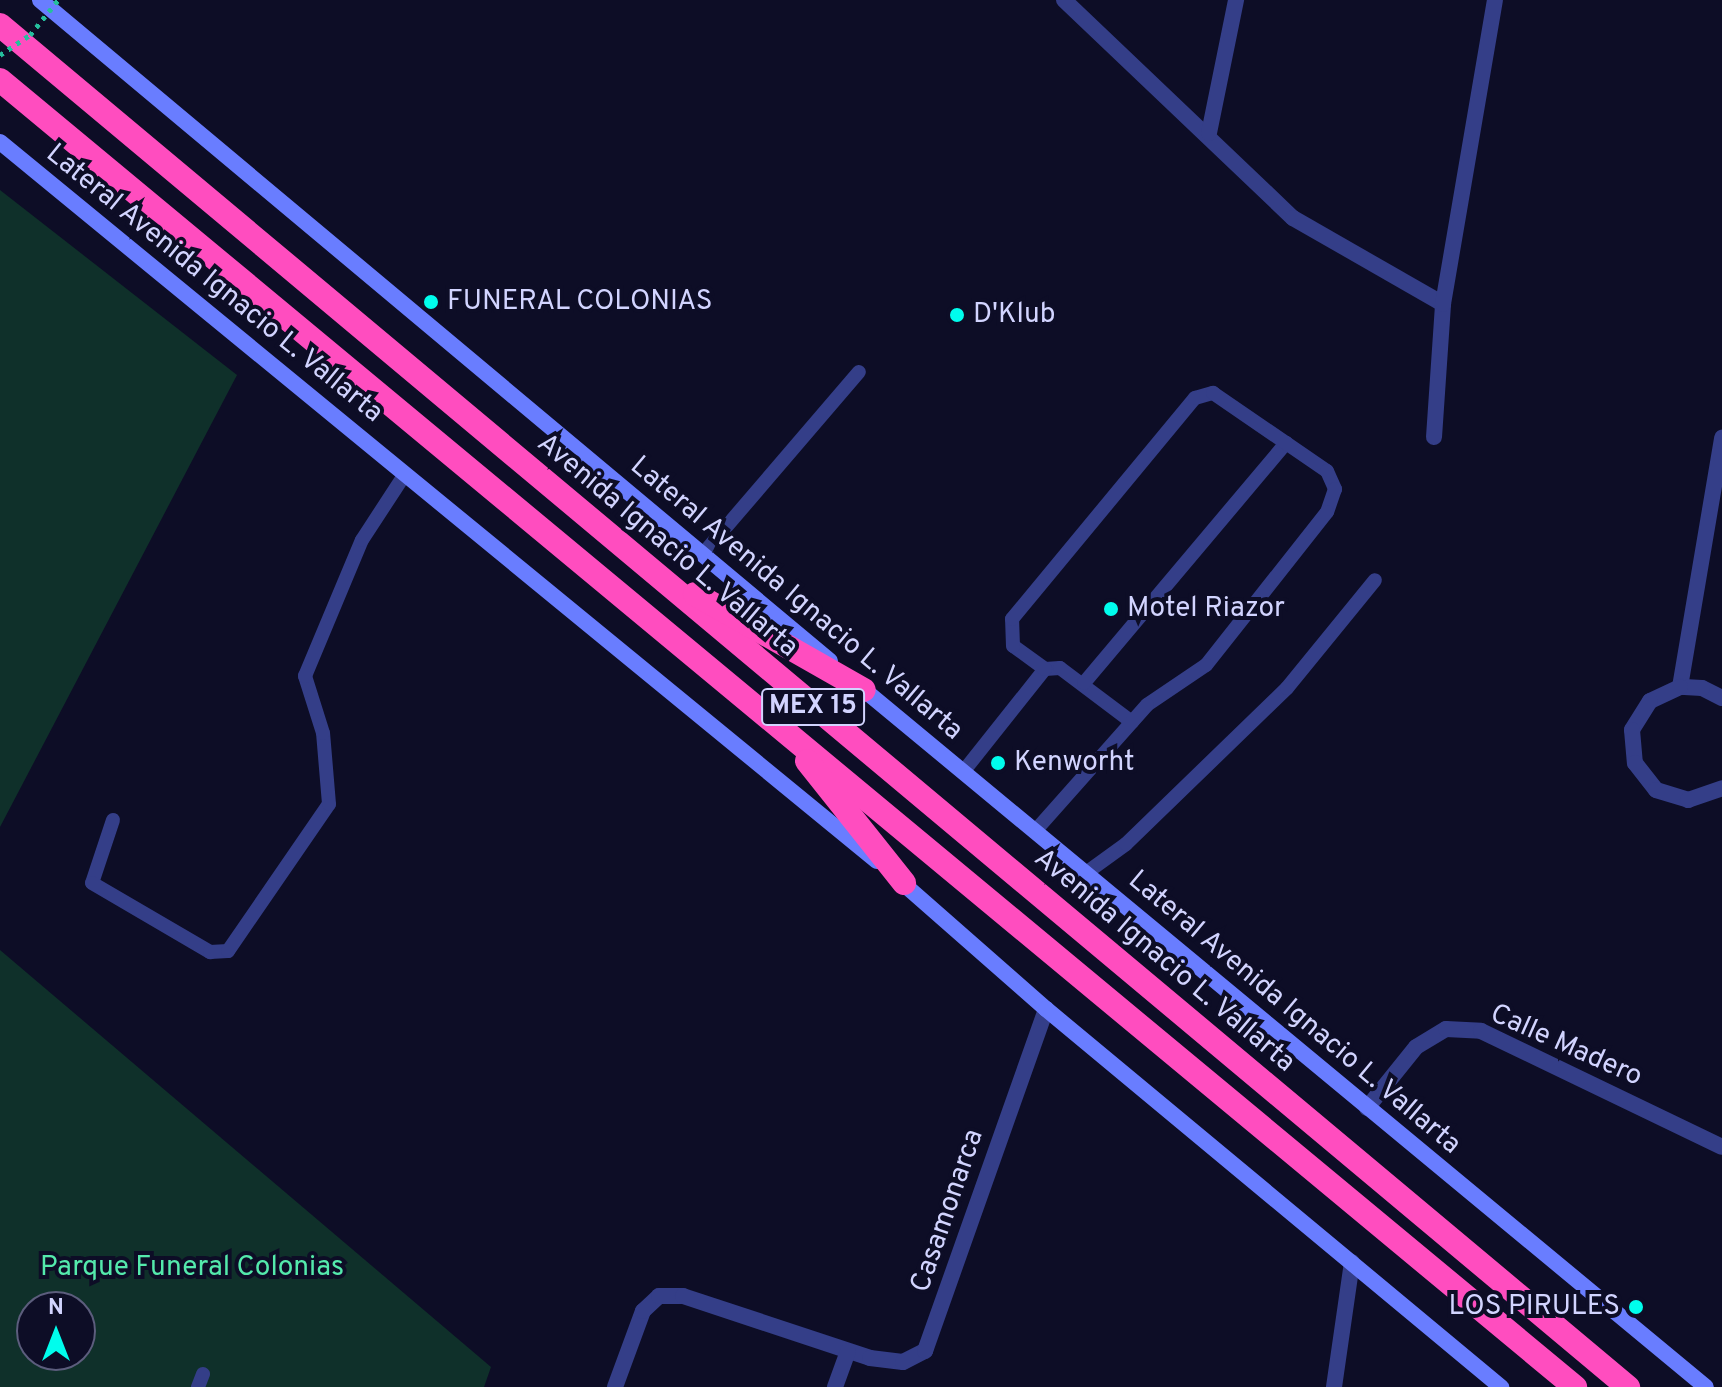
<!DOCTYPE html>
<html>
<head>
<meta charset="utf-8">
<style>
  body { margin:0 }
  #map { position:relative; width:1722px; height:1387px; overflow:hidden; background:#0d0d26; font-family:Overpass,sans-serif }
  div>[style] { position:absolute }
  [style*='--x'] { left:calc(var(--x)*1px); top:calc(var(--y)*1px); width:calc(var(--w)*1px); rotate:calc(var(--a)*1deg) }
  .green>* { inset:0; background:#0f302a }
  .lane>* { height:14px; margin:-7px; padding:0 7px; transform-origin:7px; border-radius:7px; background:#343e88 }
  .street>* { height:16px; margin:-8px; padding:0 8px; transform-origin:8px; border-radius:8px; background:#343e88 }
  .secondary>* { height:16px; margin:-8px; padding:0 8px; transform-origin:8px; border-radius:8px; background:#697dff }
  .highway>* { height:24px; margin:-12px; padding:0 12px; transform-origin:12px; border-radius:12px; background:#ff4dbf }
  .path-bridge>* { height:5px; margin-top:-2.5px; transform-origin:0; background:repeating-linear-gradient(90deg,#25bf9d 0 4px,transparent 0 10px) }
  .dots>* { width:22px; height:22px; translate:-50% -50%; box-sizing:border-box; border:4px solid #0d0d26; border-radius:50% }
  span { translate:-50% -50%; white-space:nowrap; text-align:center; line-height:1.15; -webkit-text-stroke:8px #0d0d26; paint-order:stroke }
  .shield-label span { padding:2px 6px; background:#0d0d26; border:2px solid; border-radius:6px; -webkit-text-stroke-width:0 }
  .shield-label { font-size:26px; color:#d2d4ff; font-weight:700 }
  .street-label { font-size:28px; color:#d2d4ff }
  .poi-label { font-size:28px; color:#d2d4ff }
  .left { translate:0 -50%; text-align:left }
  .right { translate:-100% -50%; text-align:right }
  .park-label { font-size:28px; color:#54e9ac }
  .north { position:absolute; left:16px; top:1291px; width:80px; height:80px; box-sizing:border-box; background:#0d0d26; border:2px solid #5c5d7d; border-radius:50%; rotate:0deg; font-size:22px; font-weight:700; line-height:32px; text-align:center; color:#d2d4ff }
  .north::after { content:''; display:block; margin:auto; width:28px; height:36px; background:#00fded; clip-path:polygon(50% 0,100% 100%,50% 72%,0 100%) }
</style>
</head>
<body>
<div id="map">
  <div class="green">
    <div style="clip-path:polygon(0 190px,237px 375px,0 827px)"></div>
    <div style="clip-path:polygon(evenodd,0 950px,491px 1367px,484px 1387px,0 1387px,0 950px,32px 1307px,80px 1307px,80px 1355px,32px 1355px,32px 1307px)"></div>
  </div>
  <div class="lane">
    <div style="--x:702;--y:555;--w:241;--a:-49.4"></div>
    <div style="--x:1045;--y:669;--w:15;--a:-4"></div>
    <div style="--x:1060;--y:668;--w:90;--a:36.9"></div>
    <div style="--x:1084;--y:683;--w:314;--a:-49.9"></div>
    <div style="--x:963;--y:772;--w:132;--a:-51.5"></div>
    <div style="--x:1045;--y:669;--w:39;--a:-144"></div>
    <div style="--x:1013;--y:646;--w:27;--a:-92"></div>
    <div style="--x:1012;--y:619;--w:287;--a:-50.4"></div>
    <div style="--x:1195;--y:398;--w:19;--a:-16"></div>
    <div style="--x:1213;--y:393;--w:138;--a:34.4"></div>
    <div style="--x:1327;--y:471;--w:20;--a:66"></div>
    <div style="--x:1335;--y:489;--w:24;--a:109"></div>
    <div style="--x:1327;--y:512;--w:195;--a:128.3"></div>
    <div style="--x:1206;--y:665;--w:71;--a:145.9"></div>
    <div style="--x:1147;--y:705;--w:169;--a:131.6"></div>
    <div style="--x:113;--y:820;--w:66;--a:108.4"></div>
    <div style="--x:92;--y:883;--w:137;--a:30.3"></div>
    <div style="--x:210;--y:952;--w:18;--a:-3"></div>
    <div style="--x:228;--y:951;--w:178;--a:-55.5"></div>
    <div style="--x:329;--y:804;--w:71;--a:-94.8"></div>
    <div style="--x:323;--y:733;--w:60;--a:-107.5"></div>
    <div style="--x:305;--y:676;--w:147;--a:-67.3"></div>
    <div style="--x:362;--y:540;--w:79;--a:-56.9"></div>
    <div style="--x:1086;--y:873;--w:49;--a:-35.9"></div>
    <div style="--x:1126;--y:844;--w:224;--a:-44.1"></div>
    <div style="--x:1287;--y:688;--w:139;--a:-50.8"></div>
    <div style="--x:198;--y:1387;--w:14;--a:-69"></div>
  </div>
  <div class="street">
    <div style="--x:1064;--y:0;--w:316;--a:43.6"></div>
    <div style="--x:1293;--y:218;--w:173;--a:29.8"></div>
    <div style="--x:1209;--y:133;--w:136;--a:-78.5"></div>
    <div style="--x:1434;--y:437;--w:133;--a:-86.1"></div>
    <div style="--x:1443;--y:304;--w:308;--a:-80.3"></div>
    <div style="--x:1680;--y:687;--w:253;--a:-80.4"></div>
    <div style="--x:1722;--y:698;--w:22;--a:-153"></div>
    <div style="--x:1702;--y:688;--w:22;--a:-177"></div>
    <div style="--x:1680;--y:687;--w:33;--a:155"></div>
    <div style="--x:1650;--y:701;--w:34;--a:122"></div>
    <div style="--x:1632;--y:730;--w:33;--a:85"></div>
    <div style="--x:1635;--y:763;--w:34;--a:52"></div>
    <div style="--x:1656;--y:790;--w:34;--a:17"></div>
    <div style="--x:1688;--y:800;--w:36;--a:-19"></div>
    <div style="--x:1367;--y:1108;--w:78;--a:-51.2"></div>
    <div style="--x:1416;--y:1047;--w:35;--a:-31"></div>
    <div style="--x:1446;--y:1029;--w:35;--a:3"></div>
    <div style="--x:1481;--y:1031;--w:267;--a:25.7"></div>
    <div style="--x:615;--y:1387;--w:81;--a:-69.8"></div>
    <div style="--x:643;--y:1311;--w:22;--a:-43"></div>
    <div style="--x:659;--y:1296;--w:24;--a:0"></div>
    <div style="--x:683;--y:1296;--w:197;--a:18.3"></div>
    <div style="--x:870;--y:1358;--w:33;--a:7"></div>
    <div style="--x:903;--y:1362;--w:25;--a:-27"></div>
    <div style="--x:925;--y:1351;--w:363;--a:-70.5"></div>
    <div style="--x:835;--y:1387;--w:38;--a:-70"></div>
    <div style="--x:1334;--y:1387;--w:126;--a:-81.8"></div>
  </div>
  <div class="secondary">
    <div style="--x:40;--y:0;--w:1030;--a:39.92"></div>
    <div style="--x:0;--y:142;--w:1134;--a:39.35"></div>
    <div style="--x:857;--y:684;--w:1102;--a:39.63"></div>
    <div style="--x:898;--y:879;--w:197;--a:41.3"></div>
    <div style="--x:1046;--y:1009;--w:592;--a:39.72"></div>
  </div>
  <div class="highway">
    <div style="--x:0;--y:25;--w:2123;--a:39.92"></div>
    <div style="--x:0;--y:80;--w:2047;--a:39.69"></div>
    <div style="--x:695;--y:594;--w:194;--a:29.6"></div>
    <div style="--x:807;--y:761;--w:156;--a:51.5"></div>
  </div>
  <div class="path-bridge">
    <div style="--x:0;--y:55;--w:36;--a:-34"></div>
    <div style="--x:30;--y:35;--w:45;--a:-51.3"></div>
  </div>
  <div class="dots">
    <div style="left:431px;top:302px;background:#00fded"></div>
    <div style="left:957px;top:315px;background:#00fded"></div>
    <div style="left:1111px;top:609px;background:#00fded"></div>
    <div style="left:998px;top:763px;background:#00fded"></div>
    <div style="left:1636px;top:1307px;background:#00fded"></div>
  </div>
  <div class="shield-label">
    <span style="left:813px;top:707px">MEX 15</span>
  </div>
  <div class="street-label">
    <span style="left:214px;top:284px;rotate:39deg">Lateral Avenida Ignacio L. Vallarta</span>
    <span style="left:667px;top:546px;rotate:40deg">Avenida Ignacio L. Vallarta</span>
    <span style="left:796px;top:599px;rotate:40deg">Lateral Avenida Ignacio L. Vallarta</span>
    <span style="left:1164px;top:961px;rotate:40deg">Avenida Ignacio L. Vallarta</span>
    <span style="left:1294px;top:1013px;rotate:40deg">Lateral Avenida Ignacio L. Vallarta</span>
    <span style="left:1566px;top:1046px;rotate:24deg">Calle Madero</span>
    <span style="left:948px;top:1211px;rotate:-71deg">Casamonarca</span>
  </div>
  <div class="poi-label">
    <span class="left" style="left:447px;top:302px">FUNERAL COLONIAS</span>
    <span class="left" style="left:973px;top:315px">D'Klub</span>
    <span class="left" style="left:1127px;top:609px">Motel Riazor</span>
    <span class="left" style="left:1014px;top:763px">Kenworht</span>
    <span class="right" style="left:1620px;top:1307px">LOS PIRULES</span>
  </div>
  <div class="park-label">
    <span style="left:192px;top:1268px">Parque Funeral Colonias</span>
  </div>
  <div class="north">N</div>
</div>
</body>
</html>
